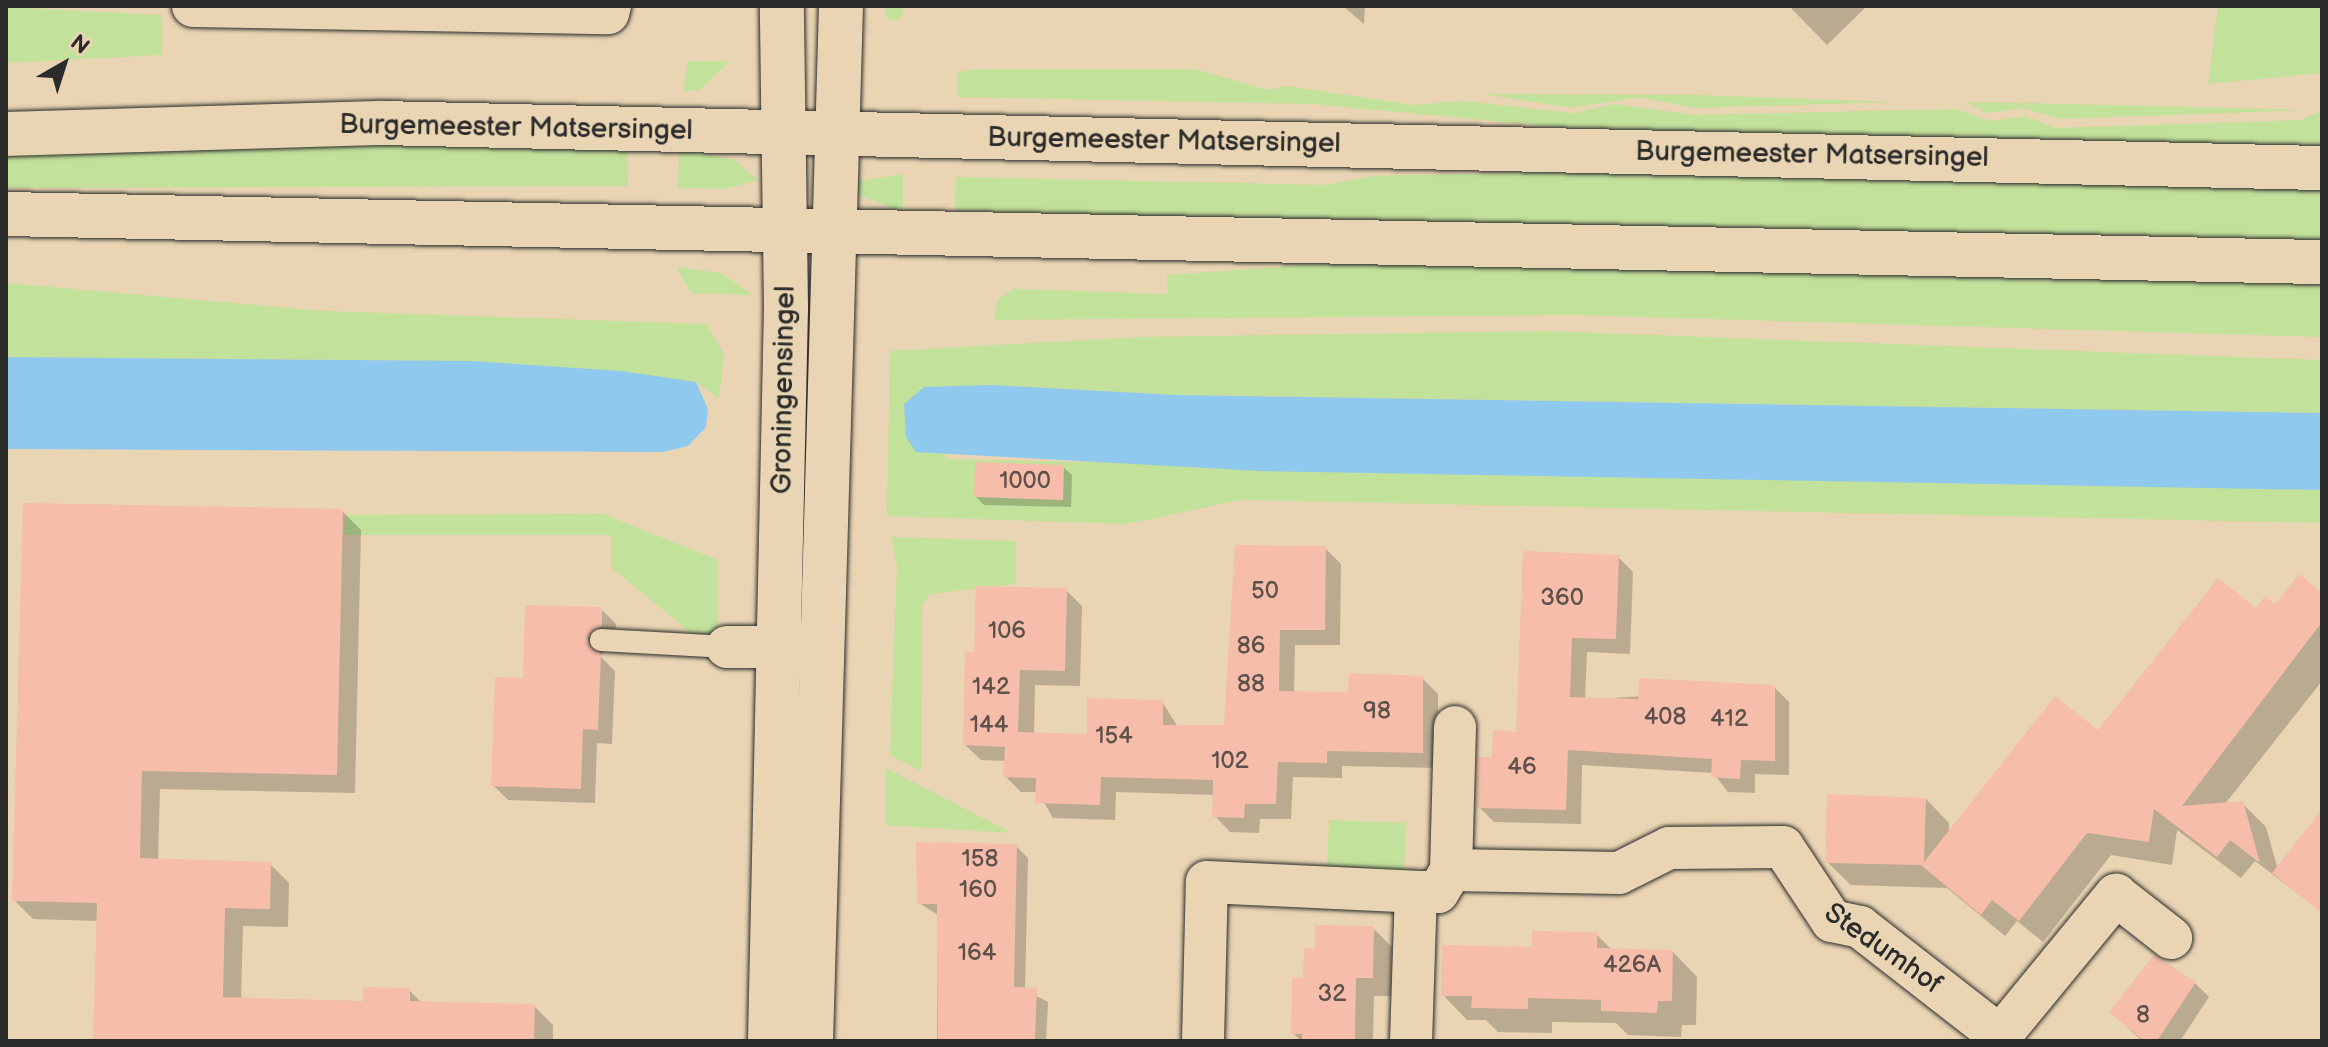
<!DOCTYPE html>
<html>
<head>
<meta charset="utf-8">
<style>
  body { margin:0 }
  #map { position:relative; width:2328px; height:1047px; overflow:hidden; background:#e9d5b3; font-family:"Balsamiq Sans",sans-serif }
  div>[style] { position:absolute }
  [style*='--x'] { left:calc(var(--x)*1px); top:calc(var(--y)*1px); width:calc(var(--w)*1px); rotate:calc(var(--a)*1deg) }
  .green>* { inset:0; background:#c2e19a }
  .round { border-radius:50% }
  .water>* { inset:0; background:#8fc9ee }
  .shadow>* { inset:0; background:#0003 }
  .building>* { inset:0; background:#f5bdaa }
  .roads { filter:drop-shadow(0 0 2px #2b2b2b) drop-shadow(0 0 2px #2b2b2b) }
  .lane>* { height:22px; margin:-11px; padding:0 11px; transform-origin:11px; border-radius:11px; background:#e9d5b3 }
  .street>* { height:42px; margin:-21px; padding:0 21px; transform-origin:21px; border-radius:21px; background:#e9d5b3 }
  .secondary>* { height:44px; margin:-22px; padding:0 22px; transform-origin:22px; border-radius:22px; background:#e9d5b3 }
  span { translate:-50% -50%; white-space:nowrap; text-align:center; line-height:1.15; -webkit-text-stroke:7px #e9d5b3; paint-order:stroke }
  .number-label { font-size:24px; color:#5e504b }
  .number-label span { -webkit-text-stroke-width:0 }
  .street-label { font-size:28px; color:#2b2b2b }
  .frame { position:absolute; inset:0; border:8px solid #2b2b2b; pointer-events:none }
  .north { position:absolute; left:24px; top:24px; width:80px; height:80px; -webkit-text-stroke:6px #e9d5b3; paint-order:stroke; rotate:39deg; font-size:22px; font-weight:700; line-height:32px; text-align:center; color:#2b2b2b }
  .north::after { content:''; display:block; margin:auto; width:28px; height:36px; background:#2b2b2b; clip-path:polygon(50% 0,100% 100%,50% 72%,0 100%) }
</style>
</head>
<body>
<div id="map">
  <div class="green">
    <div class="round" style="left:885px;top:2px;width:18px;height:18px"></div>
    <div style="clip-path:polygon(2218px 6px,2322px 6px,2322px 73px,2208px 84px)"></div>
    <div style="clip-path:polygon(6px 7px,162px 15px,162px 55px,6px 63px)"></div>
    <div style="clip-path:polygon(688px 61px,726px 61px,728px 63px,700px 90px,683px 91px)"></div>
    <div style="clip-path:polygon(977px 69px,1195px 69px,1268px 90px,1288px 86px,1412px 105px,1462px 101px,1574px 113px,1615px 104px,1694px 115px,1956px 109px,1991px 121px,2025px 116px,2055px 128px,2300px 120px,2322px 110px,2322px 146px,1612px 132px,1312px 104px,957px 97px,958px 72px)"></div>
    <div style="clip-path:polygon(1482px 94px,1697px 95px,1896px 102px,1695px 108px,1638px 97px,1571px 108px)"></div>
    <div style="clip-path:polygon(1968px 102px,2156px 106px,2305px 110px,2061px 119px,2022px 108px,1986px 113px)"></div>
    <div style="clip-path:polygon(307px 144px,627px 148px,628px 186px,6px 188px,6px 151px)"></div>
    <div style="clip-path:polygon(679px 149px,735px 160px,758px 180px,725px 189px,678px 188px)"></div>
    <div style="clip-path:polygon(1597px 171px,2322px 188px,2322px 242px,955px 212px,956px 177px,1325px 185px,1372px 176px)"></div>
    <div style="clip-path:polygon(903px 174px,903px 212px,857px 194px,854px 182px)"></div>
    <div style="clip-path:polygon(1333px 263px,2322px 283px,2322px 337px,1574px 315px,994px 320px,998px 299px,1014px 289px,1168px 294px,1167px 275px)"></div>
    <div style="clip-path:polygon(676px 267px,721px 273px,753px 295px,691px 293px)"></div>
    <div style="clip-path:polygon(6px 283px,324px 311px,707px 324px,724px 355px,719px 398px,696px 382px,472px 361px,6px 357px)"></div>
    <div style="clip-path:polygon(1547px 331px,2322px 360px,2322px 413px,1175px 395px,992px 385px,969px 386px,945px 459px,2322px 490px,2322px 523px,1241px 500px,1126px 524px,887px 516px,890px 351px,1140px 337px)"></div>
    <div style="clip-path:polygon(603px 514px,718px 560px,718px 645px,702px 642px,611px 567px,611px 535px,344px 535px,345px 515px)"></div>
    <div style="clip-path:polygon(891px 537px,1016px 541px,1016px 584px,930px 594px,922px 605px,921px 771px,890px 755px,897px 566px)"></div>
    <div style="clip-path:polygon(886px 768px,1012px 833px,886px 825px)"></div>
    <div style="clip-path:polygon(1329px 820px,1406px 823px,1404px 874px,1327px 871px)"></div>
  </div>
  <div class="water">
    <div style="clip-path:polygon(6px 357px,472px 361px,621px 371px,696px 382px,708px 409px,706px 427px,688px 446px,663px 452px,6px 449px)"></div>
    <div style="clip-path:polygon(992px 385px,1175px 395px,2322px 413px,2322px 490px,1260px 471px,916px 452px,906px 437px,904px 404px,924px 387px)"></div>
  </div>
  <div class="shadow">
    <div style="clip-path:polygon(1343px 6px,1365px 6px,1364px 24px)"></div>
    <div style="clip-path:polygon(1789px 6px,1867px 6px,1827px 45px)"></div>
    <div style="clip-path:polygon(1063px 467px,1072px 475px,1071px 507px,984px 505px,976px 497px)"></div>
    <div style="clip-path:polygon(342px 511px,361px 530px,355px 793px,160px 789px,158px 861px,270px 864px,289px 883px,288px 927px,243px 926px,241px 1000px,365px 1003px,409px 990px,422px 1003px,534px 1006px,553px 1025px,553px 1041px,96px 1041px,98px 921px,33px 919px,14px 900px)"></div>
    <div style="clip-path:polygon(1325px 548px,1341px 564px,1340px 645px,1295px 645px,1294px 693px,1350px 694px,1422px 678px,1438px 694px,1438px 768px,1342px 766px,1342px 778px,1293px 777px,1291px 819px,1260px 819px,1259px 833px,1230px 832px,1215px 816px,1215px 795px,1116px 792px,1115px 820px,1053px 818px,1038px 792px,1021px 792px,1005px 776px,1006px 761px,981px 760px,965px 745px,976px 654px,1066px 590px,1082px 606px,1080px 686px,1035px 685px,1034px 734px,1089px 736px,1162px 702px,1178px 727px,1226px 727px)"></div>
    <div style="clip-path:polygon(1525px 553px,1618px 557px,1633px 572px,1630px 654px,1587px 652px,1585px 700px,1774px 687px,1789px 702px,1789px 775px,1755px 774px,1755px 793px,1728px 792px,1713px 773px,1582px 765px,1581px 824px,1494px 822px,1479px 807px,1494px 759px,1518px 734px)"></div>
    <div style="clip-path:polygon(2322px 595px,2322px 681px,2225px 804px,2242px 803px,2266px 827px,2278px 870px,2322px 818px,2322px 912px,2255px 861px,2241px 878px,2177px 830px,2172px 865px,2111px 855px,2043px 942px,2017px 921px,2005px 936px,1947px 888px,1851px 885px,1827px 862px,1926px 799px,1949px 823px,1949px 834px,2098px 733px,2256px 611px)"></div>
    <div style="clip-path:polygon(601px 609px,616px 624px,615px 641px,600px 656px,615px 671px,612px 744px,597px 743px,595px 803px,508px 800px,493px 785px,525px 680px)"></div>
    <div style="clip-path:polygon(1016px 846px,1028px 858px,1025px 990px,1048px 1002px,1046px 1041px,937px 1041px,938px 915px,919px 903px)"></div>
    <div style="clip-path:polygon(1373px 928px,1392px 947px,1391px 996px,1374px 996px,1373px 1041px,1301px 1041px,1293px 1033px,1317px 951px)"></div>
    <div style="clip-path:polygon(1596px 934px,1613px 951px,1673px 952px,1697px 977px,1696px 1025px,1682px 1025px,1681px 1037px,1628px 1035px,1616px 1023px,1552px 1022px,1552px 1033px,1498px 1032px,1486px 1020px,1467px 1020px,1443px 995px,1534px 949px)"></div>
    <div style="clip-path:polygon(2195px 983px,2209px 997px,2180px 1041px,2142px 1041px,2126px 1026px)"></div>
  </div>
  <div class="building">
    <div style="clip-path:polygon(975px 462px,1064px 465px,1063px 500px,974px 497px)"></div>
    <div style="clip-path:polygon(23px 503px,343px 509px,337px 775px,142px 771px,140px 858px,271px 862px,270px 909px,225px 908px,223px 997px,363px 1001px,363px 987px,410px 988px,410px 1001px,535px 1004px,534px 1041px,93px 1040px,97px 903px,12px 901px)"></div>
    <div style="clip-path:polygon(1235px 545px,1326px 546px,1325px 630px,1280px 630px,1279px 691px,1348px 692px,1349px 673px,1423px 676px,1423px 753px,1327px 751px,1327px 763px,1278px 762px,1276px 804px,1245px 804px,1244px 818px,1212px 817px,1213px 780px,1101px 777px,1100px 805px,1035px 803px,1036px 778px,1003px 777px,1005px 747px,963px 745px,965px 652px,974px 652px,976px 586px,1067px 588px,1065px 671px,1020px 670px,1018px 732px,1087px 734px,1087px 698px,1163px 700px,1163px 725px,1224px 725px)"></div>
    <div style="clip-path:polygon(1523px 551px,1619px 555px,1616px 639px,1572px 638px,1570px 697px,1638px 699px,1639px 678px,1775px 685px,1775px 761px,1741px 760px,1740px 779px,1711px 777px,1712px 759px,1568px 750px,1566px 810px,1477px 808px,1478px 757px,1492px 757px,1493px 730px,1516px 732px)"></div>
    <div style="clip-path:polygon(2299px 574px,2322px 593px,2322px 622px,2182px 806px,2243px 801px,2260px 863px,2230px 840px,2217px 857px,2154px 809px,2149px 842px,2087px 833px,2019px 921px,1992px 900px,1981px 915px,1921px 865px,1825px 863px,1827px 794px,1926px 798px,1924px 862px,2055px 696px,2098px 730px,2218px 578px,2256px 608px,2265px 596px,2275px 604px)"></div>
    <div style="clip-path:polygon(525px 605px,602px 607px,602px 626px,587px 638px,601px 654px,598px 730px,583px 729px,581px 789px,491px 786px,495px 677px,523px 678px)"></div>
    <div style="clip-path:polygon(2322px 809px,2322px 913px,2272px 873px)"></div>
    <div style="clip-path:polygon(916px 842px,1017px 844px,1014px 987px,1037px 988px,1035px 1041px,938px 1041px,937px 904px,917px 904px)"></div>
    <div style="clip-path:polygon(1315px 925px,1374px 926px,1373px 978px,1356px 978px,1355px 1041px,1302px 1041px,1302px 1034px,1291px 1034px,1292px 977px,1303px 978px,1304px 948px,1315px 949px)"></div>
    <div style="clip-path:polygon(1532px 931px,1597px 932px,1597px 948px,1673px 950px,1672px 1001px,1658px 1001px,1657px 1013px,1601px 1011px,1601px 1000px,1528px 998px,1528px 1009px,1471px 1008px,1472px 996px,1441px 996px,1442px 945px,1532px 947px)"></div>
    <div style="clip-path:polygon(2154px 955px,2196px 982px,2157px 1041px,2144px 1041px,2109px 1012px)"></div>
  </div>
  <div class="roads">
    <div class="lane">
      <div style="--x:601;--y:640;--w:126;--a:3.2"></div>
    </div>
    <div class="street">
      <div style="--x:193;--y:6;--w:415;--a:1"></div>
      <div style="--x:608;--y:13;--w:7;--a:-74"></div>
      <div style="--x:727;--y:647;--w:87;--a:0"></div>
      <div style="--x:1451;--y:870;--w:143;--a:-88.4"></div>
      <div style="--x:1203;--y:1041;--w:159;--a:-88.6"></div>
      <div style="--x:1207;--y:882;--w:209;--a:2.7"></div>
      <div style="--x:1411;--y:1041;--w:149;--a:-88.1"></div>
      <div style="--x:1416;--y:892;--w:22;--a:0"></div>
      <div style="--x:1438;--y:892;--w:26;--a:-59"></div>
      <div style="--x:1451;--y:870;--w:168;--a:1"></div>
      <div style="--x:1619;--y:873;--w:56;--a:-26.6"></div>
      <div style="--x:1669;--y:848;--w:114;--a:-0.5"></div>
      <div style="--x:1783;--y:847;--w:89;--a:56.5"></div>
      <div style="--x:1832;--y:921;--w:29;--a:12"></div>
      <div style="--x:1860;--y:927;--w:177;--a:37.9"></div>
      <div style="--x:2000;--y:1036;--w:183;--a:-50.6"></div>
      <div style="--x:2116;--y:895;--w:70;--a:38"></div>
    </div>
    <div class="secondary">
      <div style="--x:6;--y:134;--w:375;--a:-1.7"></div>
      <div style="--x:381;--y:123;--w:1942;--a:1.33"></div>
      <div style="--x:6;--y:214;--w:2316;--a:1.19"></div>
      <div style="--x:770;--y:1041;--w:734;--a:-88.75"></div>
      <div style="--x:786;--y:307;--w:301;--a:-90.8"></div>
      <div style="--x:811;--y:1041;--w:1035;--a:-88.34"></div>
    </div>
  </div>
  <div class="number-label">
    <span style="left:1025px;top:481px">1000</span>
    <span style="left:1265px;top:591px">50</span>
    <span style="left:1562px;top:598px">360</span>
    <span style="left:1007px;top:631px">106</span>
    <span style="left:1251px;top:646px">86</span>
    <span style="left:1251px;top:684px">88</span>
    <span style="left:991px;top:687px">142</span>
    <span style="left:1377px;top:711px">98</span>
    <span style="left:1665px;top:717px">408</span>
    <span style="left:1729px;top:719px">412</span>
    <span style="left:989px;top:725px">144</span>
    <span style="left:1114px;top:736px">154</span>
    <span style="left:1230px;top:761px">102</span>
    <span style="left:1522px;top:767px">46</span>
    <span style="left:980px;top:859px">158</span>
    <span style="left:978px;top:890px">160</span>
    <span style="left:977px;top:953px">164</span>
    <span style="left:1632px;top:965px">426A</span>
    <span style="left:1332px;top:994px">32</span>
    <span style="left:2143px;top:1015px">8</span>
  </div>
  <div class="street-label">
    <span style="left:516px;top:128px;rotate:1deg">Burgemeester Matsersingel</span>
    <span style="left:1164px;top:141px;rotate:1deg">Burgemeester Matsersingel</span>
    <span style="left:1812px;top:155px;rotate:1deg">Burgemeester Matsersingel</span>
    <span style="left:784px;top:390px;rotate:-89deg">Groningensingel</span>
    <span style="left:1883px;top:949px;rotate:35deg">Stedumhof</span>
  </div>
  <div class="frame"></div>
  <div class="north">N</div>
</div>
</body>
</html>
